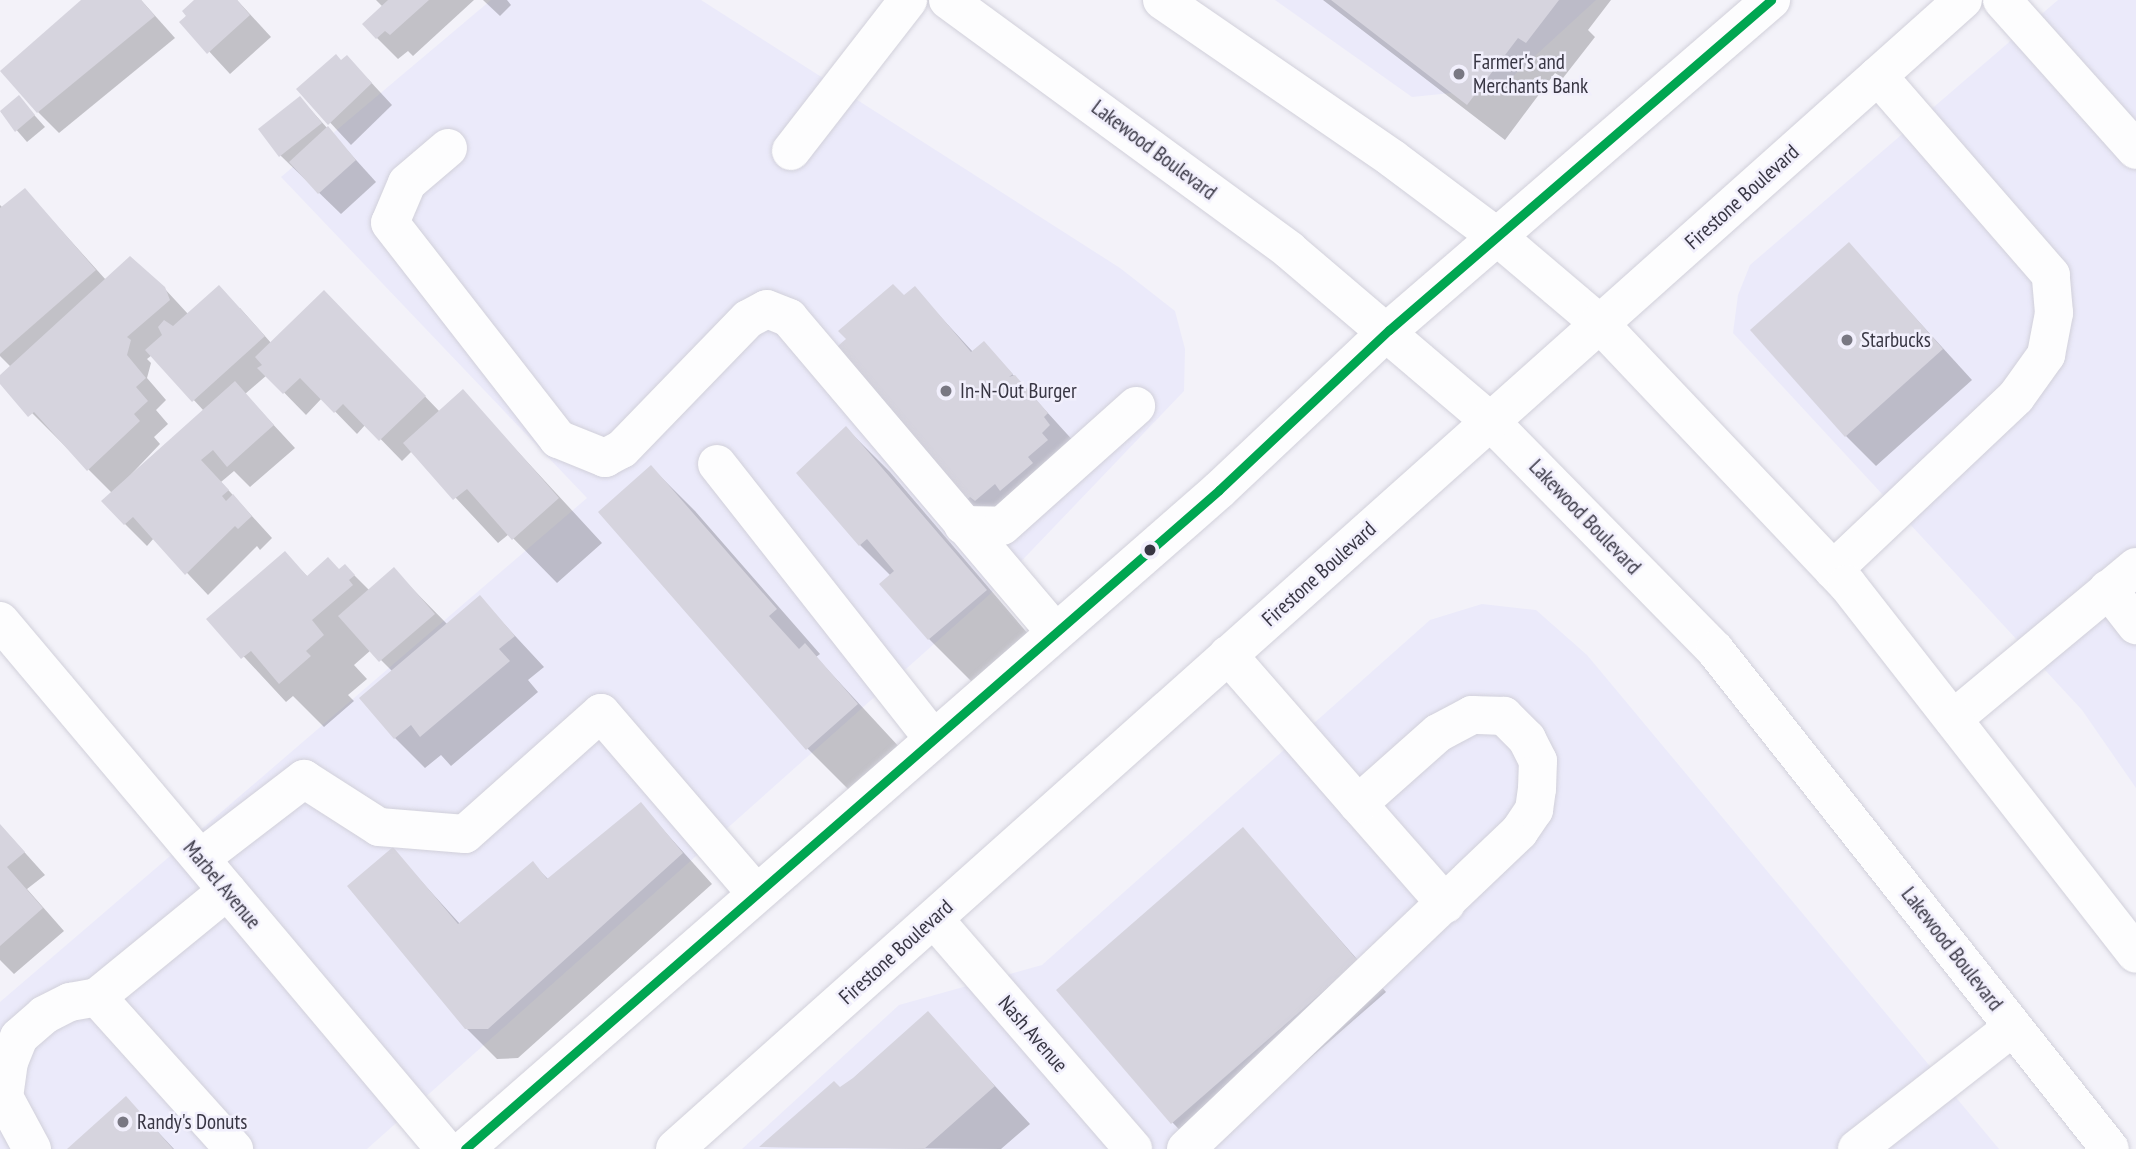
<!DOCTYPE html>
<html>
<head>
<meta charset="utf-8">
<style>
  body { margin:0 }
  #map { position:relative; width:2136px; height:1149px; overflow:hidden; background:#f3f2f9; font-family:"PT Sans Narrow",sans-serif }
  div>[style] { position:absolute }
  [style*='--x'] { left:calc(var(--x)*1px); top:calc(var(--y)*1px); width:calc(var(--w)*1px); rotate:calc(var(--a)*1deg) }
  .built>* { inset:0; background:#ebeafa }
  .shadow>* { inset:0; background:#0003 }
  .building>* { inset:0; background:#d6d4de }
  .roads { filter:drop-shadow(0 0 2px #d1d0da) drop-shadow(0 0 2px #d1d0da) }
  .minor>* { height:38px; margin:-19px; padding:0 19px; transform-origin:19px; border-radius:19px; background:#fdfdfe }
  .major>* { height:38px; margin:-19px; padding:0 19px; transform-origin:19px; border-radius:19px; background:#fdfdfe }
  .bus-1>* { height:9px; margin:-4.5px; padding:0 4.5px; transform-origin:4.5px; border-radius:4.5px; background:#00a651 }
  .dots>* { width:19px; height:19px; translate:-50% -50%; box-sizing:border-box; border:4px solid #f1effc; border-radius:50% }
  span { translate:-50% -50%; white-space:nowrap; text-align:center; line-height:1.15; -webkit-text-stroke:5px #f1effc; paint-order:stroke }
  .poi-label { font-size:21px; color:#383643 }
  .left { translate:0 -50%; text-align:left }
  .street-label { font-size:21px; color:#383643 }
</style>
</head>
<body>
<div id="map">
  <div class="built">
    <div style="clip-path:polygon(491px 0,701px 0,1120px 268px,1175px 311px,1185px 349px,1184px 391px,989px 595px,367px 1149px,0 1149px,0 1002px,587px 498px,281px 177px)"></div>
    <div style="clip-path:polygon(1275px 0,1596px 0,1500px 88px,1412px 97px)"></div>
    <div style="clip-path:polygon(2058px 0,2136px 0,2136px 788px,2082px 710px,1733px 333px,1738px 295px,1750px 265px)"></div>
    <div style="clip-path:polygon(1482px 604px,1536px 610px,1587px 655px,1999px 1149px,742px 1149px,899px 1005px,1042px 965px,1430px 620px)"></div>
  </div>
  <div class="shadow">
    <div style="clip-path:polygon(86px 0,141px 0,175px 38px,59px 133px,38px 112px)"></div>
    <div style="clip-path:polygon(197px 0,237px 0,271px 37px,230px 74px,182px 22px)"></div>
    <div style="clip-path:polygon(376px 0,474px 0,413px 56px,408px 51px,398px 59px,377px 38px,383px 7px)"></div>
    <div style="clip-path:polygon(483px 0,507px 0,511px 5px,500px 16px)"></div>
    <div style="clip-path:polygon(1323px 0,1611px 0,1588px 30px,1595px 37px,1563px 78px,1555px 73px,1505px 140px)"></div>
    <div style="clip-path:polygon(368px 79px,392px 105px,351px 145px,299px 89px)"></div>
    <div style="clip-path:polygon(19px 98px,45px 127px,27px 142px,1px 112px)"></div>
    <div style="clip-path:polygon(300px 98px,376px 182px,341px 214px,281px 156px,260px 129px)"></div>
    <div style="clip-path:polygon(evenodd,25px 190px,106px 280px,164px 288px,188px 314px,240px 308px,272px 344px,346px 314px,440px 412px,463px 392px,602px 543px,557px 583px,509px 534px,498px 543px,412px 451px,402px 461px,366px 424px,357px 434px,322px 398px,306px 415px,267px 375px,245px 394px,295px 448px,250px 487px,234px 471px,221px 482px,272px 538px,260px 550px,257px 546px,208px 595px,154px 538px,147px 546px,125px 524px,103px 501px,112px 493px,0 381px,13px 369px,0 356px,0 205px,3px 208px,25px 190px,152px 355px,204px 411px,119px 487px,160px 444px,154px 437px,168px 424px,156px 410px,166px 400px,147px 378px,151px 363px,147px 359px,152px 355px)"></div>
    <div style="clip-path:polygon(1849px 245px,1972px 380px,1876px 466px,1846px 436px)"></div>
    <div style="clip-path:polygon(915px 289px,973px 352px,984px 343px,1077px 445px,1006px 530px,946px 490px,904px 297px)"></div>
    <div style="clip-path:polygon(846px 428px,890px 472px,1029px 635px,973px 683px,929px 639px,891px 576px,860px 545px)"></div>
    <div style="clip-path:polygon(651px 467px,695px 511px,820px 654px,816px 657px,901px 749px,851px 792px,807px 748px)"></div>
    <div style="clip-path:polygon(284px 553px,308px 577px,340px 571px,345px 566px,370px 591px,394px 570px,448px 625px,480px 598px,544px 667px,528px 680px,538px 692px,451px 766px,441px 755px,425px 768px,395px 738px,393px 672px,371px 650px,354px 665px,367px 679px,348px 695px,354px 701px,324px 727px,293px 696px,286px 702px,209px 619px)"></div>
    <div style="clip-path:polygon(640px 804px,712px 884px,518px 1058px,497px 1059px,466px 1028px,393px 850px,460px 924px,533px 864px,549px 880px)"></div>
    <div style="clip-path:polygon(0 825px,45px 875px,27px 889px,64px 931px,14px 974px,0 960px)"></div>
    <div style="clip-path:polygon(1243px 830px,1386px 992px,1206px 1149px,1198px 1149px,1172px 1122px)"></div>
    <div style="clip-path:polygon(928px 1013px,1030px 1124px,1001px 1149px,761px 1147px,834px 1084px,840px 1090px)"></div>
    <div style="clip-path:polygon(126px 1098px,174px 1149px,70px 1149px)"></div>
  </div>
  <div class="building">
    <div style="clip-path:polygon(81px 0,141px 0,155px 16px,37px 113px,0 71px)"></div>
    <div style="clip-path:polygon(194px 0,237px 0,250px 15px,207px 54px,179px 22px,186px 16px,182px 11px)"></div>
    <div style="clip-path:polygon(388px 0,429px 0,390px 35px,385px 31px,376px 39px,362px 24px)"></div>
    <div style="clip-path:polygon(1331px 0,1559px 0,1526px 43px,1518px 38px,1467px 105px)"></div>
    <div style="clip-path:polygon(336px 54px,341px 60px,347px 55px,372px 83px,328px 125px,296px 89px)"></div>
    <div style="clip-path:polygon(19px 95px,35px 115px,15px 132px,0 111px)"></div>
    <div style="clip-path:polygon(300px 96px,322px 123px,279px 157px,258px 129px)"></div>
    <div style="clip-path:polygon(328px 126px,356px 160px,318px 194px,289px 162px)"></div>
    <div style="clip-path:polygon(25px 188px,96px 270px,0 354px,0 208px)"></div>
    <div style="clip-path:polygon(1849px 242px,1943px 349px,1845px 437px,1750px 330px)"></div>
    <div style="clip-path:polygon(130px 256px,165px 287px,170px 300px,127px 337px,131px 340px,127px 355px,146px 378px,136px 387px,148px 401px,134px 414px,140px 421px,87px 471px,34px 412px,28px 417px,0 384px,0 375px)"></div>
    <div style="clip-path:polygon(893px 284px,904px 295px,915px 286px,971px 352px,984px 341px,1013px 374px,1009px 377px,1015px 375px,1048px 413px,1044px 417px,1050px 425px,1042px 433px,1048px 440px,1028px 457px,1033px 463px,1000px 491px,995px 484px,975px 501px,970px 497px,961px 505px,825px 357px,846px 339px,838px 331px)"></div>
    <div style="clip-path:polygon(219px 285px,265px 336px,192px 402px,145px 350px,162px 335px,158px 327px,164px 320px,173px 326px)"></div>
    <div style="clip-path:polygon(324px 290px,426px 396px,379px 441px,343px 404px,334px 413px,300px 378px,283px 394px,257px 368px,262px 365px,255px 357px)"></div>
    <div style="clip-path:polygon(235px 381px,274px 425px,227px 467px,213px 450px,201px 460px,229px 490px,222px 496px,226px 501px,233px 494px,252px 516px,238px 529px,235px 526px,185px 575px,133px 517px,124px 525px,101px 501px)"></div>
    <div style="clip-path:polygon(463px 389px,559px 498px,512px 540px,467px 489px,453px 500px,403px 443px)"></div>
    <div style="clip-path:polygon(846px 426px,987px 590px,928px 640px,879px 584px,894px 571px,867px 539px,859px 546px,796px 473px)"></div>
    <div style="clip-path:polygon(651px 465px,777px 609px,769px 616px,799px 649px,805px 643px,858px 704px,806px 750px,598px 512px)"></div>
    <div style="clip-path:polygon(285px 551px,307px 576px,328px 557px,339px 569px,345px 564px,355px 575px,349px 580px,353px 585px,312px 620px,324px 635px,306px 651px,311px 656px,279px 684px,251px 651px,241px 659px,206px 619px)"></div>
    <div style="clip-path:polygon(394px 567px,435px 614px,379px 662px,338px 616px)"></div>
    <div style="clip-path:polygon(480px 595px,515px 636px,499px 649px,510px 661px,420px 737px,411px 725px,394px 739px,359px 698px)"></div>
    <div style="clip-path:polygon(641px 802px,683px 853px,488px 1029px,465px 1029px,347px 886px,393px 847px,458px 924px,533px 861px,547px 879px)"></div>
    <div style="clip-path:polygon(0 824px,25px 852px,7px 867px,43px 908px,0 946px)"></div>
    <div style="clip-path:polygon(1243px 827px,1358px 961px,1171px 1124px,1056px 990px)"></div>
    <div style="clip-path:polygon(928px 1011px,995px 1086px,924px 1149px,759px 1147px,834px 1081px,840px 1087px,853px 1078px)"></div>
    <div style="clip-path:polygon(126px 1096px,173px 1149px,67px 1149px)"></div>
  </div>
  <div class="roads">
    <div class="minor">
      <div style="--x:2002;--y:0;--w:201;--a:48.2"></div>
      <div style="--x:448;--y:148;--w:54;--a:139.5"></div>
      <div style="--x:407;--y:183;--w:43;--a:113"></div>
      <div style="--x:390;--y:223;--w:274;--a:52.1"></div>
      <div style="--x:558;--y:439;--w:51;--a:22"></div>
      <div style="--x:605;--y:458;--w:19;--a:-28"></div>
      <div style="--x:622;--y:449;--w:181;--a:-45.9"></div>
      <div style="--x:748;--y:319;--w:21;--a:-28"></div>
      <div style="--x:767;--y:309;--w:24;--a:22"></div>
      <div style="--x:789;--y:318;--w:412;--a:49.7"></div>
      <div style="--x:791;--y:151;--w:191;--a:-52.2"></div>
      <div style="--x:717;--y:464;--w:349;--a:51.8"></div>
      <div style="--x:963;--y:525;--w:39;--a:1"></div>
      <div style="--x:1002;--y:526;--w:180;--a:-41.8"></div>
      <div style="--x:1833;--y:570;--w:252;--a:-43.4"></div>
      <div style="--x:2016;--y:397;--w:52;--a:-54.5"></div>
      <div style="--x:2046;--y:355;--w:43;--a:-79.2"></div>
      <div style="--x:2054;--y:313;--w:38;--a:-95"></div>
      <div style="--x:2051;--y:275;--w:264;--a:-131"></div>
      <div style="--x:2108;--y:589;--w:46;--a:52.1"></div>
      <div style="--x:0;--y:621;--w:691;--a:49.88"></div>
      <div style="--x:1953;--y:719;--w:238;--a:-39.7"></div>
      <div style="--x:1358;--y:804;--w:133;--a:48.7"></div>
      <div style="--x:201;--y:858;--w:130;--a:-37.5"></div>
      <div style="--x:304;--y:779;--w:89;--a:32.6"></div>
      <div style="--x:379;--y:827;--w:86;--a:4.7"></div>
      <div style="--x:465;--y:834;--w:182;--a:-41.7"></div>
      <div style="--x:601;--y:713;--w:238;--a:49.3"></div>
      <div style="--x:934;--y:919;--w:304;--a:49.1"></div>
      <div style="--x:97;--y:997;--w:205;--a:48"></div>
      <div style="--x:32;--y:1149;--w:59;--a:-118.3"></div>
      <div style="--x:4;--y:1097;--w:35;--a:-82"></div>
      <div style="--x:9;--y:1062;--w:27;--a:-68"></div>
      <div style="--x:19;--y:1037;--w:33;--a:-41"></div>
      <div style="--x:44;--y:1015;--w:29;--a:-27"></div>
      <div style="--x:70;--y:1002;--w:27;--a:-10"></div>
      <div style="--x:97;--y:997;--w:168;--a:-39.2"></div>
      <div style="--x:1186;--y:1149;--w:460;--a:-43.6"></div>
      <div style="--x:1519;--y:832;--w:27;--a:-56"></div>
      <div style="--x:1534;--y:810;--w:21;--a:-82"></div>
      <div style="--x:1537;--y:789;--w:28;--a:-88"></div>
      <div style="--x:1538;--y:761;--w:25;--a:-117"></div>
      <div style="--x:1527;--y:739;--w:33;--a:-135"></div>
      <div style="--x:1504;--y:716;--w:32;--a:-178"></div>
      <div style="--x:1472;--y:715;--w:38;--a:152"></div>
      <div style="--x:1438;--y:733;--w:107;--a:138.4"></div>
      <div style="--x:1358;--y:804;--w:198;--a:-131.1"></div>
      <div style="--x:1857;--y:1149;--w:198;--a:-38"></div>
    </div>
    <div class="major">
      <div style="--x:948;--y:0;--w:423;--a:36.2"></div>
      <div style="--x:1289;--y:250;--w:264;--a:40.4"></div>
      <div style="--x:1490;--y:421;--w:321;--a:45.5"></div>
      <div style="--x:1715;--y:650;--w:636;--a:51.64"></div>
      <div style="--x:1162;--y:0;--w:280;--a:34.5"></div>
      <div style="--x:1393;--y:159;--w:134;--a:36.8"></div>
      <div style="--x:1500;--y:239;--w:130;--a:40.3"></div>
      <div style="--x:1599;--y:323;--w:360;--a:46.5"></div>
      <div style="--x:1847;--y:584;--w:469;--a:52"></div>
      <div style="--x:465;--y:1149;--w:1001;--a:-41.15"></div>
      <div style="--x:1219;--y:490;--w:233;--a:-43.3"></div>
      <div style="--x:1389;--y:330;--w:505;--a:-40.82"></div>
      <div style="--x:675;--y:1149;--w:1726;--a:-41.74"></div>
    </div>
  </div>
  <div class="bus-1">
    <div style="--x:465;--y:1149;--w:1001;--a:-41.15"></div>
    <div style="--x:1219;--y:490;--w:233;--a:-43.3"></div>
    <div style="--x:1389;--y:330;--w:505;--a:-40.82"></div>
  </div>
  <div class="dots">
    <div style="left:1459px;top:74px;background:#797883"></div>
    <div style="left:1847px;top:340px;background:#797883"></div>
    <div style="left:946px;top:391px;background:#797883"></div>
    <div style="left:1150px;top:550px;background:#383643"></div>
    <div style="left:123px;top:1122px;background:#797883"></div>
  </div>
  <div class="poi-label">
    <span class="left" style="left:1473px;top:74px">Farmer's and<br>Merchants Bank</span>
    <span class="left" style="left:1861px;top:340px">Starbucks</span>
    <span class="left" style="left:960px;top:391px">In-N-Out Burger</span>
    <span class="left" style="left:137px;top:1122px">Randy's Donuts</span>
  </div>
  <div class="street-label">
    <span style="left:1154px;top:150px;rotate:37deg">Lakewood Boulevard</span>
    <span style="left:1742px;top:197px;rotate:-42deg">Firestone Boulevard</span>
    <span style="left:1585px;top:517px;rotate:46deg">Lakewood Boulevard</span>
    <span style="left:1319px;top:574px;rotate:-42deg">Firestone Boulevard</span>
    <span style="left:222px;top:885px;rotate:50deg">Marbel Avenue</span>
    <span style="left:1952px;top:949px;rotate:52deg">Lakewood Boulevard</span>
    <span style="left:896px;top:952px;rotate:-42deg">Firestone Boulevard</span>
    <span style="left:1033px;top:1034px;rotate:49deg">Nash Avenue</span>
  </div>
</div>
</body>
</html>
